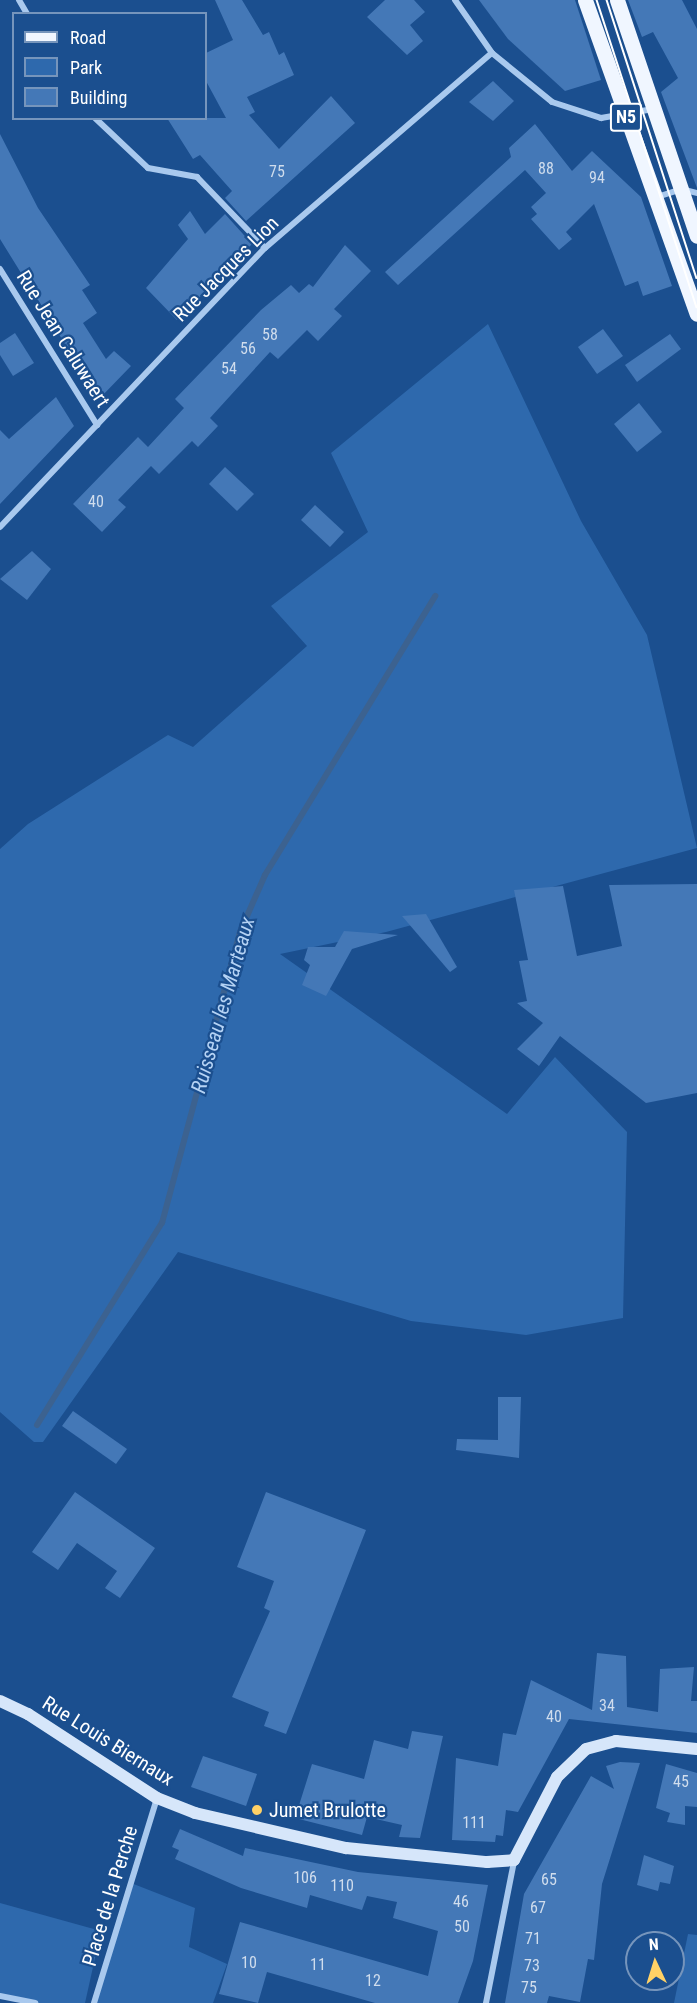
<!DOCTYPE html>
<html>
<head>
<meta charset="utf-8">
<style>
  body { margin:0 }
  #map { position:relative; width:697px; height:2003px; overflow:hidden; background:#1b4f8f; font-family:"Roboto Condensed",sans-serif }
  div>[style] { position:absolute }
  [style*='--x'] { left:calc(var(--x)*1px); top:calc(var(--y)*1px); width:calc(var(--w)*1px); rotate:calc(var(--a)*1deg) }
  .green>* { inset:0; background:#2e69ad }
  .stream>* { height:6px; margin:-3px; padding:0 3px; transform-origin:3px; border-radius:3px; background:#3c6290 }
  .building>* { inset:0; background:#4478b7 }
  .street>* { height:6px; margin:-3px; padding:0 3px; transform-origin:3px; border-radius:3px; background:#a9c9ee }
  .secondary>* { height:12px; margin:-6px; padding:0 6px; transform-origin:6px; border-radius:6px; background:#d6e6fa }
  .primary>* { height:15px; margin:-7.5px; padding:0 7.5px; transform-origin:7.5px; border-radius:7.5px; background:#f0f6ff }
  .tram>* { height:1.5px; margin:-0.75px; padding:0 0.75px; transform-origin:0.75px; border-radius:0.75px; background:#fff }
  .dots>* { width:16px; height:16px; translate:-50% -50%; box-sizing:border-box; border:3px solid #1b4f8f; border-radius:50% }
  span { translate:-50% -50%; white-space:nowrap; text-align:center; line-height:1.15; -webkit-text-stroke:4.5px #1b4f8f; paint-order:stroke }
  .number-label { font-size:16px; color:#d0dded }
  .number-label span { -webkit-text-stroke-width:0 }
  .shield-label span { padding:2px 4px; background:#1b4f8f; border:2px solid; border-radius:4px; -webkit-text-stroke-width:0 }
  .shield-label { font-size:18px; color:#fff; font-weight:700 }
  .street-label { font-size:20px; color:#fff }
  .poi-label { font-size:20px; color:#fff }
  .left { translate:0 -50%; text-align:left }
  .water-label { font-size:21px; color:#b5d3f5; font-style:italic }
  .legend { position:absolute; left:12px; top:12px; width:195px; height:108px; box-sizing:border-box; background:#1b4f8f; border:2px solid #7695bc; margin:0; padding:8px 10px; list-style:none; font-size:18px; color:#fff }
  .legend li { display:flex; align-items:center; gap:12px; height:30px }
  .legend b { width:30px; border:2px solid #7695bc }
  .north { position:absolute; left:625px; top:1931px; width:60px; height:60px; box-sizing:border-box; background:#1b4f8f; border:2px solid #7695bc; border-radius:50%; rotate:356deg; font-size:16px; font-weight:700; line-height:24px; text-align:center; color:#fff }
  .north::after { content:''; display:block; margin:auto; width:21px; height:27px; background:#ffd166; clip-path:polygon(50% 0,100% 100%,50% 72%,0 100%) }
</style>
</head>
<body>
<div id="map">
  <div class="green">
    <div style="clip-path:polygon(488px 324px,581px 521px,647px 635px,697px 848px,386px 932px,280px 954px,507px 1114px,555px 1057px,627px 1132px,623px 1318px,526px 1335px,411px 1321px,178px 1252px,43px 1442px,34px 1442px,0 1412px,0 849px,28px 824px,168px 735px,193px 747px,307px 646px,271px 606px,368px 532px,331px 453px)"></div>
    <div style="clip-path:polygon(131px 1883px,195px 1908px,189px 1947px,227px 1964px,213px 2003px,94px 2003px)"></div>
    <div style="clip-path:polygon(0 1903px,101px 1931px,85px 2003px,37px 2003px,0 1995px)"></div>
    <div style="clip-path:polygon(688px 1934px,697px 1935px,697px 2003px,674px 2003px)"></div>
  </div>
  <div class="stream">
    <div style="--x:37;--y:1425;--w:238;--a:-58.3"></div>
    <div style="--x:162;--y:1223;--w:301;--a:-75"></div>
    <div style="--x:240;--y:932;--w:62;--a:-66.3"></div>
    <div style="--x:265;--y:875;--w:327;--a:-58.6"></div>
  </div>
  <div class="building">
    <div style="clip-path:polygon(215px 0,242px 0,263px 35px,269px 32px,279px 55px,284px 52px,294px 75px,247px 97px,255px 112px,249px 115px,279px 149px,331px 96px,355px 123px,246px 221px,225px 198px,232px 191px,200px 155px,193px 159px,167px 118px,226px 118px,206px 81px,206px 53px,233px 40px)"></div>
    <div style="clip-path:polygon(385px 0,414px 0,425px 12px,410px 25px,423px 41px,407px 55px,367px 17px)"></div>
    <div style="clip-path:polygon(479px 0,575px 0,601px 80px,565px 91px,508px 39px)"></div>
    <div style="clip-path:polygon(628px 0,682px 0,697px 29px,697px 188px,661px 92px,678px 78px,653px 32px,642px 37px)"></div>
    <div style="clip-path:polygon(493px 81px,514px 101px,493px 121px,469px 102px)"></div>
    <div style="clip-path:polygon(535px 124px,572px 171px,592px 151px,641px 197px,672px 286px,643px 296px,638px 281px,625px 286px,594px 204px,566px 232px,572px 239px,559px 250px,531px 219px,537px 214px,531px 207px,546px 193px,525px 170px,398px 285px,385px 272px,511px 157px,509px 148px)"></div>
    <div style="clip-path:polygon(0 134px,38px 208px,90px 285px,82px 290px,97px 313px,83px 323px,106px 359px,114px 351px,131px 366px,99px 399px,0 239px)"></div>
    <div style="clip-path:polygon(190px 211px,205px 234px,225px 214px,252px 244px,177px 320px,146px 288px,188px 239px,178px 225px)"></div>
    <div style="clip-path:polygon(345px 245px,371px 271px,334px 309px,342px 316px,318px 341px,307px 330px,278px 359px,270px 352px,210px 418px,218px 426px,198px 447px,192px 441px,159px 474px,151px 466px,118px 500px,126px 507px,102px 532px,73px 504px,138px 437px,148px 447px,184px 408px,175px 399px,261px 310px,291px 285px,299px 293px,309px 284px,313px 287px)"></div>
    <div style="clip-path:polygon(603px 329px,623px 356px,597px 374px,578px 347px)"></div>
    <div style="clip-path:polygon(15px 333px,34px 363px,13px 376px,0 355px,0 343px)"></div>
    <div style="clip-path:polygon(670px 334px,681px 349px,637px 382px,625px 365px)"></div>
    <div style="clip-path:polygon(56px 397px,74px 426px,0 504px,0 430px,9px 439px)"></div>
    <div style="clip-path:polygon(639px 403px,662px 432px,637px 452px,614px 424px)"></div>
    <div style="clip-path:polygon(225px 467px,254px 494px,237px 511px,209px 484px)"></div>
    <div style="clip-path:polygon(315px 505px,344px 532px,330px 547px,301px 520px)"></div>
    <div style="clip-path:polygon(32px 551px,51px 569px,27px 600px,0 579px)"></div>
    <div style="clip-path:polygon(697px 884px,697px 1093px,646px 1103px,560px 1036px,539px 1066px,517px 1049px,543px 1023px,517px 1003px,527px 1001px,519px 961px,528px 960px,514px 890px,563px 886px,577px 956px,622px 946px,609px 885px)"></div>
    <div style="clip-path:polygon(426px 914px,457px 967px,450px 972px,402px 916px)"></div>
    <div style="clip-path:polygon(344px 931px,398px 935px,352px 949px,326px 996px,302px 985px,310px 965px,304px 960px,308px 947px,335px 947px)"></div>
    <div style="clip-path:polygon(498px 1397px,521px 1397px,519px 1458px,456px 1450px,457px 1439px,498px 1440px)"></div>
    <div style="clip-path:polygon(73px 1411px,127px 1449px,116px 1464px,62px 1426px)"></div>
    <div style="clip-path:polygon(75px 1492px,155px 1548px,120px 1598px,105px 1588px,117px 1571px,77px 1543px,58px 1570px,32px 1552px)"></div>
    <div style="clip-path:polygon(266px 1492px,366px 1530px,286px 1734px,264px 1726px,269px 1712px,232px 1697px,270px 1611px,264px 1608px,274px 1581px,237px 1567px)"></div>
    <div style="clip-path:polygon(597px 1653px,626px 1656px,627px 1707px,658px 1712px,660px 1669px,694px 1667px,691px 1701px,697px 1701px,697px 1733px,569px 1719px,518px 1812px,506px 1810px,503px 1836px,496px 1835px,495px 1842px,452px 1840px,456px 1758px,498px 1766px,503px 1733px,516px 1735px,531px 1680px,592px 1710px)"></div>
    <div style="clip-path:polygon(412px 1731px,443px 1736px,420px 1838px,399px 1837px,402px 1825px,367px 1817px,362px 1835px,295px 1818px,312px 1764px,364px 1779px,374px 1740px,408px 1749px)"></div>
    <div style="clip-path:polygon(203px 1756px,257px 1774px,246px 1806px,191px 1787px)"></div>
    <div style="clip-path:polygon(620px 1762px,640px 1763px,602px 1884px,594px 1960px,588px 1959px,580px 2002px,549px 1996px,547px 2003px,505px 2003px,524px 1894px,591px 1776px,614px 1789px,606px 1766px)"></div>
    <div style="clip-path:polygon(666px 1764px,697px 1773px,697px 1807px,685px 1806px,685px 1825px,667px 1822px,670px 1813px,656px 1808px)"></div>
    <div style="clip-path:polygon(180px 1829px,243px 1856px,245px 1848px,358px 1872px,488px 1885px,473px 1961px,458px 2003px,375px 2003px,267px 1972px,258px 2003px,219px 1994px,240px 1922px,428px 1976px,438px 1931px,393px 1918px,397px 1902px,367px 1896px,362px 1910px,310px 1895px,307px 1908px,241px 1888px,175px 1859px,179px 1850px,172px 1847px)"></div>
    <div style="clip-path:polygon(644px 1855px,674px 1866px,670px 1884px,660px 1882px,658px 1891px,637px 1885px)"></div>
  </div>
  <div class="street">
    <div style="--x:19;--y:0;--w:16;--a:60"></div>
    <div style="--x:455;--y:0;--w:65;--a:55.1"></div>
    <div style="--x:492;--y:53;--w:77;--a:39.2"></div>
    <div style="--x:552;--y:102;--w:52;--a:18.1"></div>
    <div style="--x:601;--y:118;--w:53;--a:-9.8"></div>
    <div style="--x:95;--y:118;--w:73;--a:43.3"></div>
    <div style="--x:148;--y:168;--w:50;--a:10.4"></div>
    <div style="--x:197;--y:177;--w:98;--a:46.2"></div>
    <div style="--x:657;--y:197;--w:25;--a:-18"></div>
    <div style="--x:681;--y:189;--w:16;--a:14"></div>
    <div style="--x:0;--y:269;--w:184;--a:58.1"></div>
    <div style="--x:0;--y:527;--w:385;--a:-46.5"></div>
    <div style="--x:265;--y:248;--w:299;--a:-40.7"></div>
    <div style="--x:0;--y:1996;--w:36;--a:11"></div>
    <div style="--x:94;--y:2003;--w:214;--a:-72.9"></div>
    <div style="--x:486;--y:2003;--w:145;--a:-78.8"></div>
  </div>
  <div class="secondary">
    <div style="--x:0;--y:1701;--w:31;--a:25"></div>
    <div style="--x:28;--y:1714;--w:154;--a:33.1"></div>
    <div style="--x:157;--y:1798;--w:41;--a:21.5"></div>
    <div style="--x:195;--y:1813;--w:155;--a:13.1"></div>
    <div style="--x:346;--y:1848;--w:142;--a:5.7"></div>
    <div style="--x:487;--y:1862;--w:27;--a:-4"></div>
    <div style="--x:514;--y:1860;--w:93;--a:-62.6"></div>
    <div style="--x:557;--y:1777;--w:40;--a:-44"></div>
    <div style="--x:586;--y:1749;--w:31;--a:-15"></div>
    <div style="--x:616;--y:1741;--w:81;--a:5.6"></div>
  </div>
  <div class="primary">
    <div style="--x:585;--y:0;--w:333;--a:70.4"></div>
    <div style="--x:617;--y:0;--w:249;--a:71.3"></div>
  </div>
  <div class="tram">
    <div style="--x:597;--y:0;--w:323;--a:72"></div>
    <div style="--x:607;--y:0;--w:292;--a:72.1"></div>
  </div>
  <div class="dots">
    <div style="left:257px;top:1810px;background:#ffd166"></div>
  </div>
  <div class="number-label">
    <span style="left:546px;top:169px">88</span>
    <span style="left:277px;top:172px">75</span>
    <span style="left:597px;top:178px">94</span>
    <span style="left:270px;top:335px">58</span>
    <span style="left:248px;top:349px">56</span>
    <span style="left:229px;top:369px">54</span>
    <span style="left:96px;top:502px">40</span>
    <span style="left:607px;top:1706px">34</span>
    <span style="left:554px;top:1717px">40</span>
    <span style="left:681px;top:1782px">45</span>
    <span style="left:474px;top:1823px">111</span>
    <span style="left:305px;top:1878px">106</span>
    <span style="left:549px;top:1880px">65</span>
    <span style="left:342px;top:1886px">110</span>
    <span style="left:461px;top:1902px">46</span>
    <span style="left:538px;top:1908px">67</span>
    <span style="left:462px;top:1927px">50</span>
    <span style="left:533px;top:1939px">71</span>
    <span style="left:249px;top:1963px">10</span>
    <span style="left:318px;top:1965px">11</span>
    <span style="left:532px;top:1966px">73</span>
    <span style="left:373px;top:1981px">12</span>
    <span style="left:529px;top:1988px">75</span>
  </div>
  <div class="shield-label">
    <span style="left:626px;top:117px">N5</span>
  </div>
  <div class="street-label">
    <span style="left:226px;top:269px;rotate:-45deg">Rue Jacques Lion</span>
    <span style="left:63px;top:339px;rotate:58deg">Rue Jean Caluwaert</span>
    <span style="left:108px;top:1741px;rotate:32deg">Rue Louis Biernaux</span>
    <span style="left:110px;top:1896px;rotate:-73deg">Place de la Perche</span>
  </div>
  <div class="poi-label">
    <span class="left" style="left:269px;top:1810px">Jumet Brulotte</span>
  </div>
  <div class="water-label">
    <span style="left:223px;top:1005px;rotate:-74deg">Ruisseau les Marteaux</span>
  </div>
  <ul class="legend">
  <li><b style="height:8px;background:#f0f6ff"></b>Road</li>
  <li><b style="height:16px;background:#2e69ad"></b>Park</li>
  <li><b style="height:16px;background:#4478b7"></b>Building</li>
  </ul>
  <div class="north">N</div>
</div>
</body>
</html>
